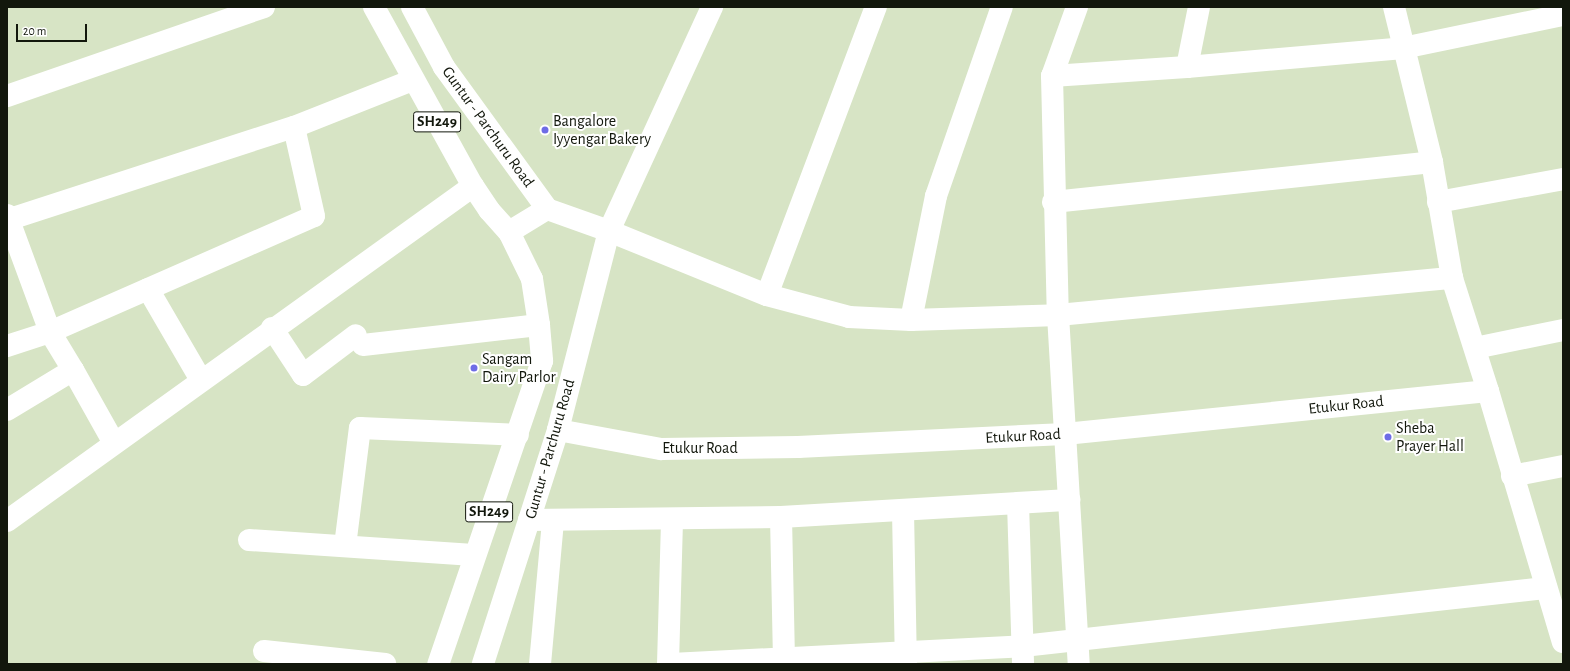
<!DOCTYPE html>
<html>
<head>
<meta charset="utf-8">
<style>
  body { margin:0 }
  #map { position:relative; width:1570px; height:671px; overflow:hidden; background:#d7e4c5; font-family:"Alegreya Sans",sans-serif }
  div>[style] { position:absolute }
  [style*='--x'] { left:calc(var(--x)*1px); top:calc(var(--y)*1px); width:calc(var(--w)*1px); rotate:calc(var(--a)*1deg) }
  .street>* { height:22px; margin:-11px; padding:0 11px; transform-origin:11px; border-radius:11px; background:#fff }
  .secondary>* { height:22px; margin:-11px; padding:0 11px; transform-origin:11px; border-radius:11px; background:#fff }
  .primary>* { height:22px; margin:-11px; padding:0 11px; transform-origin:11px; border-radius:11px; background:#fff }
  .dots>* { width:11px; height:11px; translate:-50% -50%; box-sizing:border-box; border:2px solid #fff; border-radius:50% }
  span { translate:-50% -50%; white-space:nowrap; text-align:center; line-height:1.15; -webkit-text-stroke:4px #fff; paint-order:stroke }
  .shield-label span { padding:1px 3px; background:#fff; border:1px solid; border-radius:3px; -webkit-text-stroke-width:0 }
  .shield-label { font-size:15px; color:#12170c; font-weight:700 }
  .poi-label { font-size:16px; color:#12170c }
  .left { translate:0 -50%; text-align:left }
  .street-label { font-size:16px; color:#12170c }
  .frame { position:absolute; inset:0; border:8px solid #12170c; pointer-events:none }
  .scale { position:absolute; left:16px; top:24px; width:71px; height:18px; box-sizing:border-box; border:2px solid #12170c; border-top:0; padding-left:5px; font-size:12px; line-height:14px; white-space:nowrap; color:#12170c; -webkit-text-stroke:3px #fff; paint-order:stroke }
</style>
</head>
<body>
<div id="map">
  <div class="street">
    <div style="--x:1077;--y:7;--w:73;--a:109.9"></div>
    <div style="--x:1052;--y:76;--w:239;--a:88.6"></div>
    <div style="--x:1058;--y:315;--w:350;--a:86.6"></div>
    <div style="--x:1394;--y:7;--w:160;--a:76.2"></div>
    <div style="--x:1432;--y:162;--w:118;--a:80.2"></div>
    <div style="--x:1452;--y:278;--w:119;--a:72.3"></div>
    <div style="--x:1488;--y:391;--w:262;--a:73.4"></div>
    <div style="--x:1187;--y:67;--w:217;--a:-5"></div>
    <div style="--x:1403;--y:48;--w:163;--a:-11.7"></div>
    <div style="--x:1052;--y:76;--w:135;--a:-3.8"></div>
    <div style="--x:1187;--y:67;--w:61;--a:-78.7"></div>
    <div style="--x:7;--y:96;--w:272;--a:-19.1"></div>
    <div style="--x:1053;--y:202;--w:381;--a:-6"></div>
    <div style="--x:1438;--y:202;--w:127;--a:-10.4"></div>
    <div style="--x:7;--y:215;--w:125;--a:69.8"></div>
    <div style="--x:50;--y:332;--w:44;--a:58.8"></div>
    <div style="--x:73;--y:370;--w:77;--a:148.8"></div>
    <div style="--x:7;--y:220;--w:302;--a:-18"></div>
    <div style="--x:294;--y:127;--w:128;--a:-21.6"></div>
    <div style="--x:609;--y:231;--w:170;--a:22.1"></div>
    <div style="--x:767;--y:295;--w:85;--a:15"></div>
    <div style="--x:849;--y:317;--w:62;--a:2.8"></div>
    <div style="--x:911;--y:320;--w:147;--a:-1.9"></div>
    <div style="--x:1058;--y:315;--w:396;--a:-5.4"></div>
    <div style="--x:148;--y:289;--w:105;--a:59.8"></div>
    <div style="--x:767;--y:295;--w:308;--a:-69.3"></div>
    <div style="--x:911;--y:320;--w:126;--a:-78.6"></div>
    <div style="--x:936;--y:196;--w:200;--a:-70.8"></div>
    <div style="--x:272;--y:328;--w:56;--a:56.6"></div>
    <div style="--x:303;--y:375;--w:66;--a:-37"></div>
    <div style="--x:363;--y:345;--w:177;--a:-6.5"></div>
    <div style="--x:7;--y:346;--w:45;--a:-18"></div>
    <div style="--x:50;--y:332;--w:288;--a:-23.7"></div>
    <div style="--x:314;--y:216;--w:91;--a:-102.7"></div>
    <div style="--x:1475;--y:348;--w:90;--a:-11.6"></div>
    <div style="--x:73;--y:370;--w:84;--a:60.7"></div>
    <div style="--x:558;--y:430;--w:105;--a:10.5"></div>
    <div style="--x:661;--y:449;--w:137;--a:-0.8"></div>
    <div style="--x:798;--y:447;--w:267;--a:-2.8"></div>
    <div style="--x:1065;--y:434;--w:425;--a:-5.8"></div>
    <div style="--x:1512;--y:476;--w:52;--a:-11.1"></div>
    <div style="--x:1018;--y:503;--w:161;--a:88.2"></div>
    <div style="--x:903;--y:511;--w:153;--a:88.9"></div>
    <div style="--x:781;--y:517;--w:147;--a:88.8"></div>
    <div style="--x:529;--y:520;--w:252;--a:-0.7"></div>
    <div style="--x:781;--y:517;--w:289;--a:-3.4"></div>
    <div style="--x:7;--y:521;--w:574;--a:-35.71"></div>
    <div style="--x:249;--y:540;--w:225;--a:3.8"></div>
    <div style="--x:345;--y:546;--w:119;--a:-82.8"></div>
    <div style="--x:360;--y:428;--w:158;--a:2.5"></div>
    <div style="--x:264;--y:651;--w:122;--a:6.1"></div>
    <div style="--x:540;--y:664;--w:143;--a:-84.8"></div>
    <div style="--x:668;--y:664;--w:145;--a:-88.4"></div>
    <div style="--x:671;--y:664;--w:352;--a:-2.9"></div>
    <div style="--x:1023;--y:646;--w:525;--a:-6.34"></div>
  </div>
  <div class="secondary">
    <div style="--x:609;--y:231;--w:247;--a:-65.3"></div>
  </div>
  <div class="primary">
    <div style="--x:374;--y:7;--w:205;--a:61.1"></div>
    <div style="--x:473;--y:186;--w:29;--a:56"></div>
    <div style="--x:489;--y:210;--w:30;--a:48"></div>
    <div style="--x:509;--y:232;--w:52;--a:63.9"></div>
    <div style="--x:532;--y:279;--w:47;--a:81.3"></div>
    <div style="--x:539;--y:325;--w:36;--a:85"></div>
    <div style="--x:542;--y:361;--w:320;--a:108.9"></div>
    <div style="--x:412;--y:7;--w:68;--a:61.9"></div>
    <div style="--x:444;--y:67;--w:175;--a:54"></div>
    <div style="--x:547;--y:209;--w:66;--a:19.5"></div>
    <div style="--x:609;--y:231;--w:205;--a:104.4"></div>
    <div style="--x:558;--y:430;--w:246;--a:107.8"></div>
    <div style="--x:509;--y:232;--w:44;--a:-31.2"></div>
  </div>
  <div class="dots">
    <div style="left:545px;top:130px;background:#6e6ce6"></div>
    <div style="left:474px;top:368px;background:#6e6ce6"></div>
    <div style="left:1388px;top:437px;background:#6e6ce6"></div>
  </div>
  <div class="shield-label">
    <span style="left:437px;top:122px">SH249</span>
    <span style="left:489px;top:512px">SH249</span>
  </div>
  <div class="poi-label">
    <span class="left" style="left:553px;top:130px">Bangalore<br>Iyyengar Bakery</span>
    <span class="left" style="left:482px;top:368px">Sangam<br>Dairy Parlor</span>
    <span class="left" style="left:1396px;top:437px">Sheba<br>Prayer Hall</span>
  </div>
  <div class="street-label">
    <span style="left:488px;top:127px;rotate:54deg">Guntur - Parchuru Road</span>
    <span style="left:1346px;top:405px;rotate:-6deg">Etukur Road</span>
    <span style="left:1023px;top:436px;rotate:-3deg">Etukur Road</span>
    <span style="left:700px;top:448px">Etukur Road</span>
    <span style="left:550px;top:449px;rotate:-74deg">Guntur - Parchuru Road</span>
  </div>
  <div class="frame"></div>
  <div class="scale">20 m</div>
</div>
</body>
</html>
